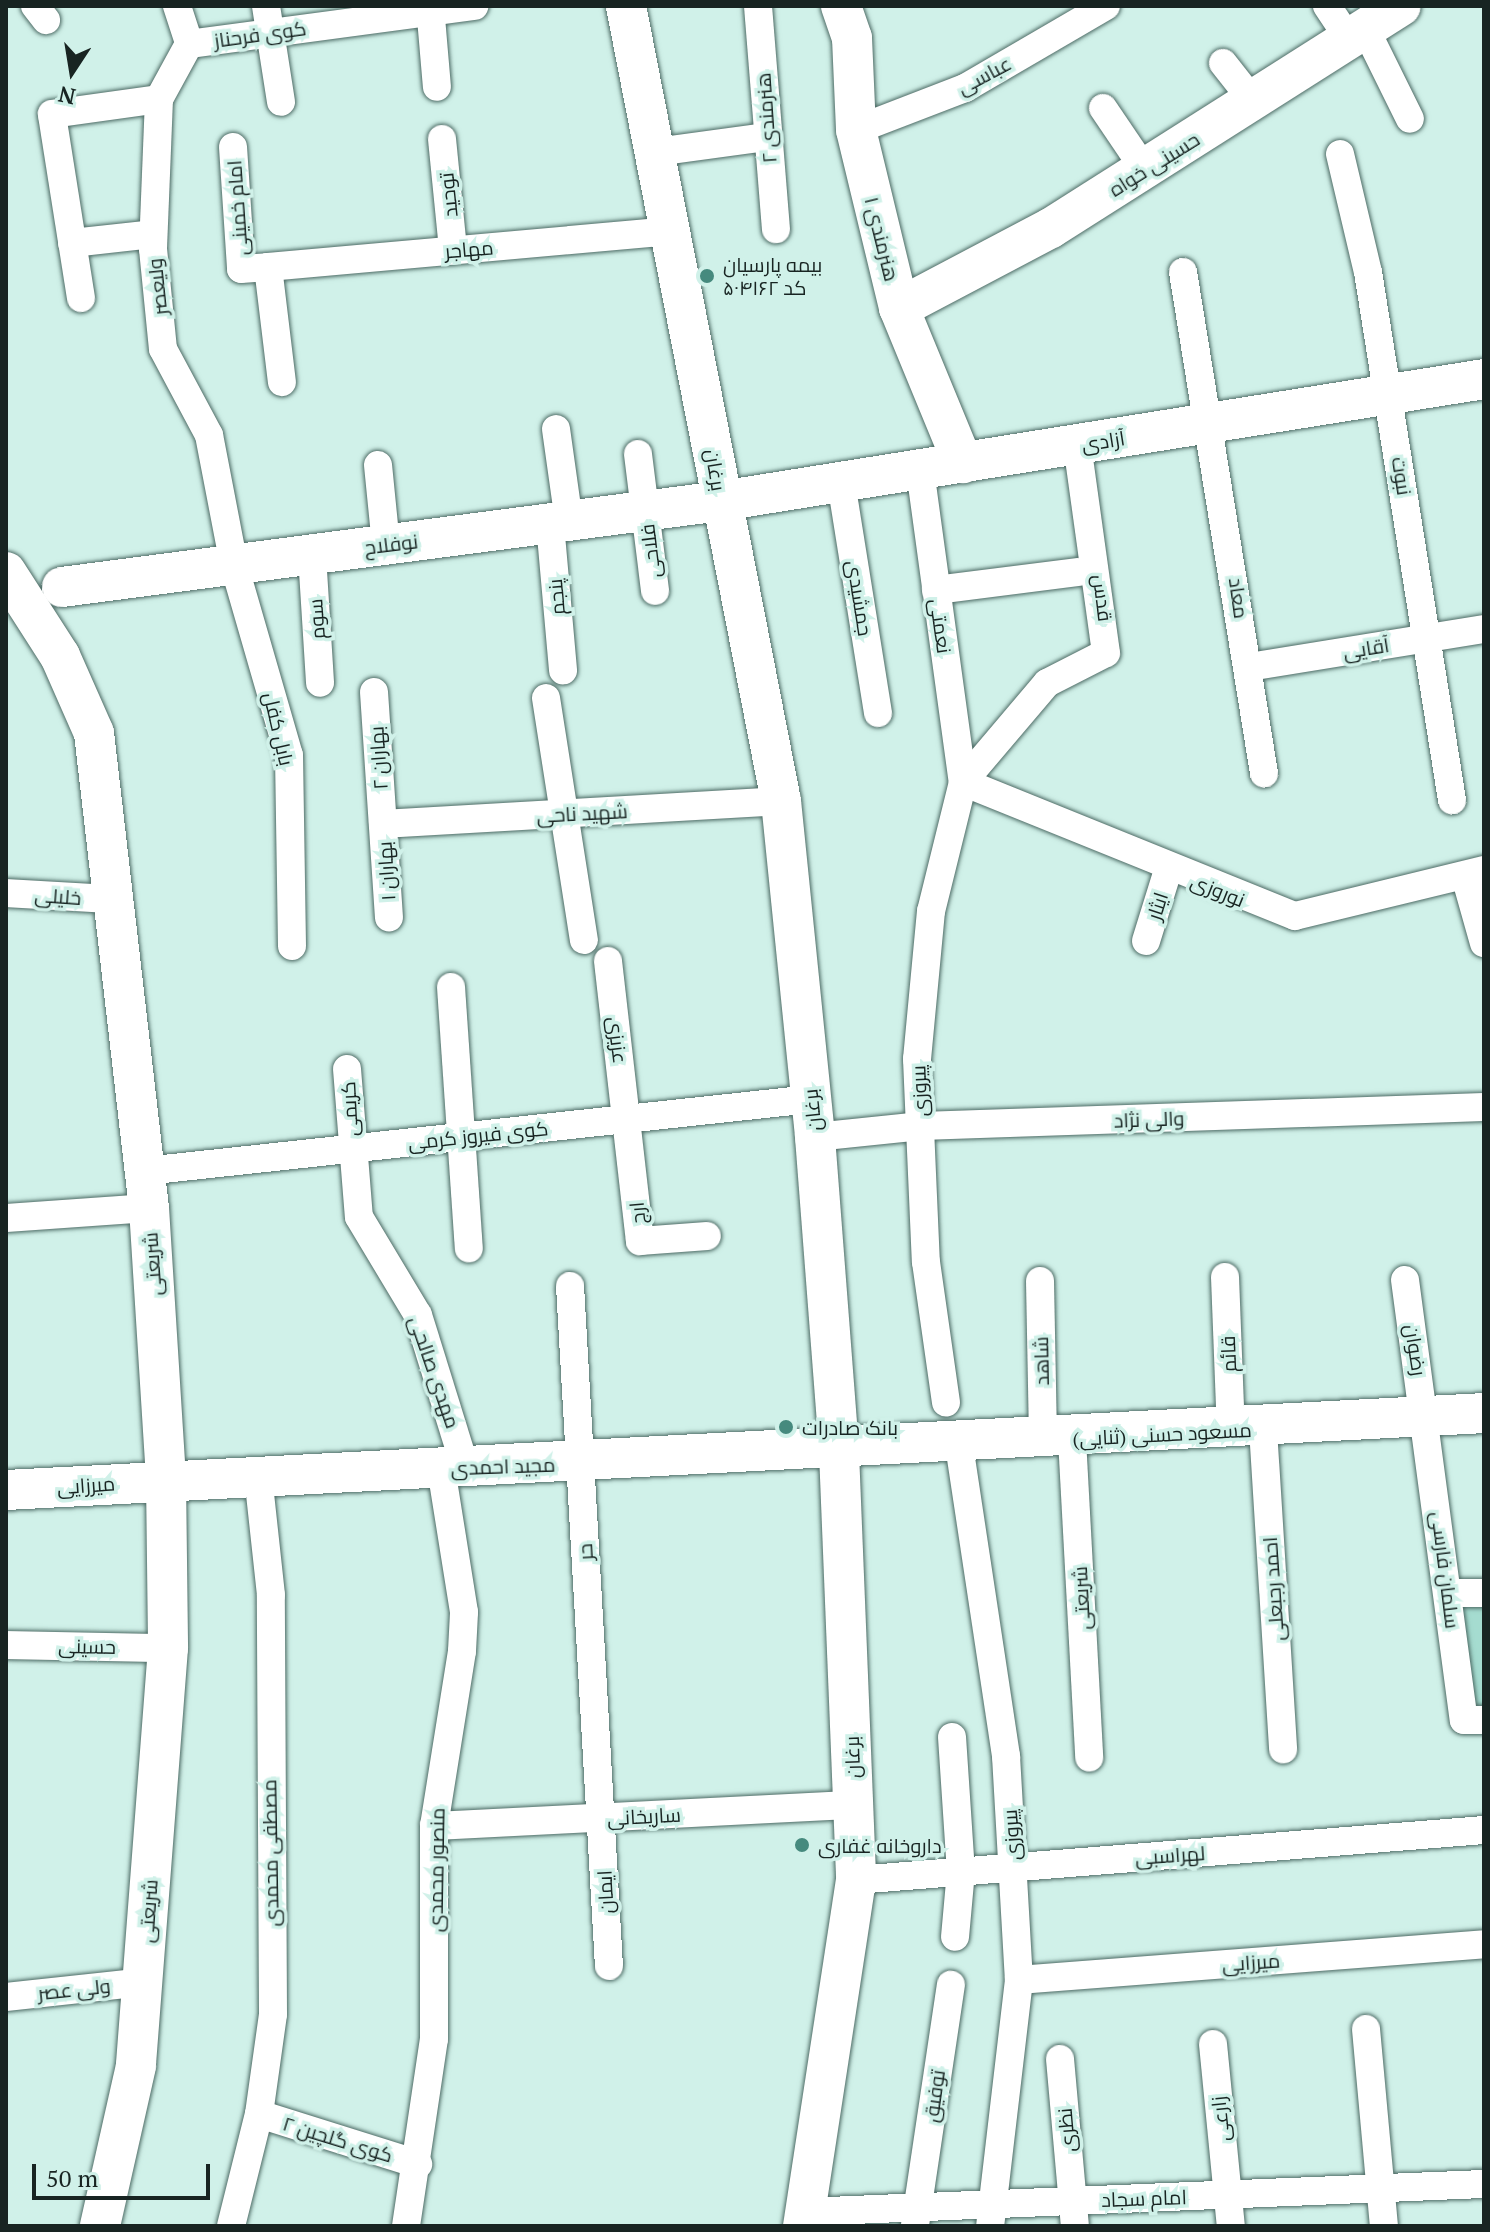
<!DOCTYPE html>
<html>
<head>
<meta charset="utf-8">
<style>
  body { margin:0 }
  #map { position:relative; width:1490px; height:2232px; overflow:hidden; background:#d0f1e9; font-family:"PT Serif",Cairo,serif }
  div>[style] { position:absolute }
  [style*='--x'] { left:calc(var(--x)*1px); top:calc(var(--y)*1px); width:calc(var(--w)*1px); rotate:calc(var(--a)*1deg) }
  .green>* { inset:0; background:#a5dcd0 }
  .roads { filter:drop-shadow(0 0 2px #4d6b65) drop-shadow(0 0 2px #4d6b65) }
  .street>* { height:28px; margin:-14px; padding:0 14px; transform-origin:14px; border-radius:14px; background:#fff }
  .secondary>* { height:40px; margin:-20px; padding:0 20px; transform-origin:20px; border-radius:20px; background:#fff }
  .dots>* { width:22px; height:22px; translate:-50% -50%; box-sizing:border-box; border:4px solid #d0f1e9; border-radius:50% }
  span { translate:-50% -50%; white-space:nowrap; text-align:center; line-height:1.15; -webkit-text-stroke:7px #d0f1e9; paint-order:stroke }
  .street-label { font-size:20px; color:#182422 }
  .poi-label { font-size:20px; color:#182422 }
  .left { translate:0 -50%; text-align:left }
  .frame { position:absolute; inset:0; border:8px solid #182422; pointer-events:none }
  .north { position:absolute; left:32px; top:32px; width:80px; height:80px; -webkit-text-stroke:6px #d0f1e9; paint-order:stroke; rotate:192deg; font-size:22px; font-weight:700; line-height:32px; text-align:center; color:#182422 }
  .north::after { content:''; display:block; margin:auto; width:28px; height:36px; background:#182422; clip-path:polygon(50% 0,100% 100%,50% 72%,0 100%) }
  .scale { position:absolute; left:32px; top:2164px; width:178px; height:36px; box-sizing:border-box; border:4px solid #182422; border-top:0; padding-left:10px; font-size:24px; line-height:28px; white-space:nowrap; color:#182422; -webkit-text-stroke:6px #d0f1e9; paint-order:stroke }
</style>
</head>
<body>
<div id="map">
  <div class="green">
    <div style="clip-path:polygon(1461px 1602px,1484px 1602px,1484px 1710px,1474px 1711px)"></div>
  </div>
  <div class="roads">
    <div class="street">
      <div style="--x:35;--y:6;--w:18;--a:52"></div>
      <div style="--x:177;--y:6;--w:40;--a:72"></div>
      <div style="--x:189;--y:44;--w:63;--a:118.6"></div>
      <div style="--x:159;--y:99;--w:150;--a:92.3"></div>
      <div style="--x:153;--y:249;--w:100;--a:84.3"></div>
      <div style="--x:163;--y:349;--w:98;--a:61.9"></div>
      <div style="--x:209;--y:435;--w:132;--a:79.1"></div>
      <div style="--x:234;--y:565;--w:198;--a:73.9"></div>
      <div style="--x:289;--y:755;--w:191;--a:89.1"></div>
      <div style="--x:266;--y:6;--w:97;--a:81.1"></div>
      <div style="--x:430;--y:6;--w:81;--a:85.1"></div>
      <div style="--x:758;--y:6;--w:224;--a:85.4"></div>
      <div style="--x:1327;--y:6;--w:43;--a:56.3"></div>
      <div style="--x:1366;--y:30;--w:99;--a:63.7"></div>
      <div style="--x:189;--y:44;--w:288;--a:-7.6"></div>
      <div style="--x:1223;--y:63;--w:48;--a:51.7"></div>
      <div style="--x:1103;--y:108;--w:75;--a:55.9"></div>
      <div style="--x:856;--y:130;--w:117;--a:-21.1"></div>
      <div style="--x:965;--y:88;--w:163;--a:-30.2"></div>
      <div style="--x:442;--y:139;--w:112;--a:84.3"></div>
      <div style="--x:233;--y:147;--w:122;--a:86.2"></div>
      <div style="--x:241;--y:269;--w:27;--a:-4"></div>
      <div style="--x:268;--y:267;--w:116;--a:83.1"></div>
      <div style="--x:656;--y:152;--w:111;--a:-7.8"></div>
      <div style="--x:1340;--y:154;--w:121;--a:76.7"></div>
      <div style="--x:1368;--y:272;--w:535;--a:80.96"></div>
      <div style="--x:72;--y:243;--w:81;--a:-6.3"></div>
      <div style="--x:268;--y:267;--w:405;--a:-5.1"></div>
      <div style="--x:1183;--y:272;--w:508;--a:80.82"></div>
      <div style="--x:81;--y:298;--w:186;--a:-99"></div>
      <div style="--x:52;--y:114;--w:108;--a:-8"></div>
      <div style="--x:556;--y:429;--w:93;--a:82"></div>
      <div style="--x:638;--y:454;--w:138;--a:82.9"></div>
      <div style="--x:378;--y:465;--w:80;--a:84.3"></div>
      <div style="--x:920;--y:470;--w:315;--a:82.2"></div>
      <div style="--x:963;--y:782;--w:133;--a:103.9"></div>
      <div style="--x:931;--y:911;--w:149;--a:95.4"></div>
      <div style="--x:917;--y:1059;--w:203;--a:87.5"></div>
      <div style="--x:926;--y:1262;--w:142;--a:81.9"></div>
      <div style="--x:841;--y:482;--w:234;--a:80.9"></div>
      <div style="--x:550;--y:524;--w:147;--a:84.9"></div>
      <div style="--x:312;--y:555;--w:128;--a:86.4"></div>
      <div style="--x:936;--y:590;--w:144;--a:-7.2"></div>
      <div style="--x:1249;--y:667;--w:238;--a:-9.2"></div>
      <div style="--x:374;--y:692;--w:226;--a:86.2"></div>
      <div style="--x:546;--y:698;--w:245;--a:81.1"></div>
      <div style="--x:963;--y:782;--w:358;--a:22"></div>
      <div style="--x:1295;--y:916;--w:195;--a:-13.7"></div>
      <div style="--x:963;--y:782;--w:130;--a:-49.7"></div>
      <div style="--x:1047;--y:683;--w:66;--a:-27"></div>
      <div style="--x:1106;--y:653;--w:210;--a:-97.9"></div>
      <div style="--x:383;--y:824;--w:399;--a:-3.3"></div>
      <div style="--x:1465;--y:876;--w:70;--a:74.2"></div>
      <div style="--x:6;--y:893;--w:103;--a:3.3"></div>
      <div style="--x:1146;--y:941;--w:74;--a:-72.8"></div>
      <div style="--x:608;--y:961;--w:282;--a:83.5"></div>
      <div style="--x:640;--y:1241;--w:67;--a:-4.3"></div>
      <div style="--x:451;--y:987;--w:262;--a:86.1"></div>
      <div style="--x:347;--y:1069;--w:148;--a:85.4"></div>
      <div style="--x:359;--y:1217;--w:114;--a:59"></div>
      <div style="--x:418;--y:1315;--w:159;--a:72.8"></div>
      <div style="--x:815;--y:1137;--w:107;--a:-5.9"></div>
      <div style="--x:921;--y:1126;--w:563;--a:-1.93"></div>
      <div style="--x:145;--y:1171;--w:670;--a:-6.17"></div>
      <div style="--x:6;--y:1218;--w:143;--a:-4"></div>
      <div style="--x:1225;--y:1277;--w:154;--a:87.8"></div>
      <div style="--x:1405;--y:1280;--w:444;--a:82.4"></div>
      <div style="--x:1464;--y:1720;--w:20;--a:0"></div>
      <div style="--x:1040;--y:1281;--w:159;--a:88.9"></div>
      <div style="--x:570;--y:1286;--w:681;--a:86.72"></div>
      <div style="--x:1263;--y:1429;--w:321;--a:86.4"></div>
      <div style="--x:1072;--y:1439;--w:319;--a:86.9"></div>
      <div style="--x:959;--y:1445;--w:315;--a:81.4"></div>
      <div style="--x:1006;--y:1756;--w:224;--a:86.7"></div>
      <div style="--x:1019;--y:1980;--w:248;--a:96.7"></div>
      <div style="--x:1448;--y:1593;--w:36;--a:0"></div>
      <div style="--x:6;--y:1645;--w:162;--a:1.1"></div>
      <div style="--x:952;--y:1737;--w:134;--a:86.2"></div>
      <div style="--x:961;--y:1871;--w:66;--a:95.2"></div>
      <div style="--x:434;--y:1826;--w:421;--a:-2.9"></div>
      <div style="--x:856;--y:1880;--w:630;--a:-4.55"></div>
      <div style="--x:1019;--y:1980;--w:466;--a:-4.4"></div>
      <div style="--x:6;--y:1997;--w:138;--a:-6.2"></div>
      <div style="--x:1366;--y:2029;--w:198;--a:84.8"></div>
      <div style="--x:1213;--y:2044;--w:183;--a:84.4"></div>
      <div style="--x:1060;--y:2059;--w:168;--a:84.9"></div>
      <div style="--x:259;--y:2114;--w:167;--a:17.5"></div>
      <div style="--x:804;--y:2212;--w:681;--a:-2.36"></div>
      <div style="--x:915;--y:2225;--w:243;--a:-81.5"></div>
      <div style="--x:231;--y:2226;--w:115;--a:-76"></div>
      <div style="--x:259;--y:2114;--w:101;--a:-82"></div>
      <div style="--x:273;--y:2014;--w:419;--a:-90.3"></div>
      <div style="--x:271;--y:1595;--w:120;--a:-96.2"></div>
      <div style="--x:406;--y:2226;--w:189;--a:-81.5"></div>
      <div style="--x:434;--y:2039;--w:213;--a:-90"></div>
      <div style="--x:434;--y:1826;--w:177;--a:-80.9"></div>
      <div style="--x:462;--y:1651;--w:39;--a:-87"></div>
      <div style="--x:464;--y:1612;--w:146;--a:-99.1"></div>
    </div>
    <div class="secondary">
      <div style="--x:626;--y:6;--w:810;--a:78.97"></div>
      <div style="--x:781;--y:801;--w:338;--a:84.2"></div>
      <div style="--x:815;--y:1137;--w:316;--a:85.6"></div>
      <div style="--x:839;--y:1452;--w:428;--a:87.7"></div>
      <div style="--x:856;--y:1880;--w:350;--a:98.7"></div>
      <div style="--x:841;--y:6;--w:34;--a:71"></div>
      <div style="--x:852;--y:38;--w:92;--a:87.5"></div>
      <div style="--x:856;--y:130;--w:183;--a:76.4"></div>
      <div style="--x:899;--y:308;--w:168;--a:67.6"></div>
      <div style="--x:899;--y:308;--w:172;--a:-27.8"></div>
      <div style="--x:1051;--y:228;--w:414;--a:-32.4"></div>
      <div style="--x:6;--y:572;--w:100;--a:57.3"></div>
      <div style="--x:60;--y:656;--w:84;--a:66.2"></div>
      <div style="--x:94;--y:733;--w:478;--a:83.4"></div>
      <div style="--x:149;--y:1208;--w:272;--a:86.4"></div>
      <div style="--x:166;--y:1479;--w:169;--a:89.3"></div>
      <div style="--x:168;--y:1648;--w:419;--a:94.4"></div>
      <div style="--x:136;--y:2066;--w:164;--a:102.7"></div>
      <div style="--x:62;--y:587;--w:665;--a:-7.44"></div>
      <div style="--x:721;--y:501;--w:773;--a:-9.08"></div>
      <div style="--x:6;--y:1490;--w:1480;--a:-2.98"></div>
    </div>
  </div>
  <div class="dots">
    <div style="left:707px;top:276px;background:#468a7e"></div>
    <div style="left:786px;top:1427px;background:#468a7e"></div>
    <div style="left:802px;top:1845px;background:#468a7e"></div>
  </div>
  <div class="street-label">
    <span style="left:260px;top:34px;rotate:-8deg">کوی فرحناز</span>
    <span style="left:984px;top:75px;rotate:-28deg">عباسی</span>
    <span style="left:766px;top:118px;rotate:-94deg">هنرمندی ۲</span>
    <span style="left:1154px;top:164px;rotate:-32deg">حسینی خواه</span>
    <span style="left:448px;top:195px;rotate:-96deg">توحید</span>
    <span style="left:237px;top:208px;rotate:-94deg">امام خمینی</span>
    <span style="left:882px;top:239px;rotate:76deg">هنرمندی ۱</span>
    <span style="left:469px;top:249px;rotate:-5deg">مهاجر</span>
    <span style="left:157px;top:287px;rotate:-96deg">ولیعصر</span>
    <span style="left:1103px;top:441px;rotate:-9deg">آزادی</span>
    <span style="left:716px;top:470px;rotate:81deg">برغان</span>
    <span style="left:1402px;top:476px;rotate:81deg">نبوت</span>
    <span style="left:391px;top:544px;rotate:-7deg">نوفلاح</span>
    <span style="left:650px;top:551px;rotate:-97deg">فلاحی</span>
    <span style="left:556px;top:597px;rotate:-95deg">پنجم</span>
    <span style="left:860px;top:598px;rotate:81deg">جمشیدی</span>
    <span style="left:1103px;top:598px;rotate:83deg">قدس</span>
    <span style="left:1239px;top:598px;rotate:82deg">معاد</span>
    <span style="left:316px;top:619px;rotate:-94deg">سوم</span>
    <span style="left:941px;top:626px;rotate:82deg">نعمتی</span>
    <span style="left:1366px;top:648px;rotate:-9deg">آقایی</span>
    <span style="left:279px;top:729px;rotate:77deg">بابل کفل</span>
    <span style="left:378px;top:758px;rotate:-94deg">بهاران ۲</span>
    <span style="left:582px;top:813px;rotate:-3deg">شهید ناحی</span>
    <span style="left:386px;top:871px;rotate:-94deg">بهاران ۱</span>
    <span style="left:1218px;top:890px;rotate:22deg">نوروزی</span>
    <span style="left:58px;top:896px;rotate:4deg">خلیلی</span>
    <span style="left:1157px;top:906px;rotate:-72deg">ایثار</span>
    <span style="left:618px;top:1040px;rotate:83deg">عزیزی</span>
    <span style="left:919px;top:1091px;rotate:-93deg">پیروزی</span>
    <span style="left:349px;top:1109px;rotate:-93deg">کریمی</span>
    <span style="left:812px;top:1110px;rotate:-96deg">برغان</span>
    <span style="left:1149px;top:1119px;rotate:-2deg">والی نژاد</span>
    <span style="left:478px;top:1135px;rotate:-6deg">کوی فیروز کرمی</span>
    <span style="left:637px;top:1213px;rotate:-95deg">ارج</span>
    <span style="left:152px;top:1264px;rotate:-94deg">شریعتی</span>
    <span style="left:1416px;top:1350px;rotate:81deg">رضوان</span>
    <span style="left:1228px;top:1354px;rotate:-92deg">قائم</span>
    <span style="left:1041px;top:1361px;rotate:-91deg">شاهد</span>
    <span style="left:435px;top:1372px;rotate:71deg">مهدی صالحی</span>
    <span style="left:1162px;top:1434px;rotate:-3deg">مسعود حسنی (ثنایی)</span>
    <span style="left:503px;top:1466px;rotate:-2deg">مجید احمدی</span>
    <span style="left:86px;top:1485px;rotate:-4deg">میرزایی</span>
    <span style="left:585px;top:1552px;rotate:-93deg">حر</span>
    <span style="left:1446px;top:1570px;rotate:83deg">سلمان فارسی</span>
    <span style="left:1273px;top:1589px;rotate:-94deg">احمد رجبعلی</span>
    <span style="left:1081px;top:1598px;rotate:-93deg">شریعتی</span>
    <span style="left:87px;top:1646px;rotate:1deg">حسینی</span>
    <span style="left:852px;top:1757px;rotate:-92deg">برغان</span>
    <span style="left:644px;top:1816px;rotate:-3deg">ساریخانی</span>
    <span style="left:1011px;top:1835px;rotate:-94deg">پیروزی</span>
    <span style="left:270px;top:1853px;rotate:-91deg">مصطفی محمدی</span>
    <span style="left:1170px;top:1855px;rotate:-4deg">لهراسبی</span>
    <span style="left:436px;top:1870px;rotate:-89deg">منصور محمدی</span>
    <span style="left:605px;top:1892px;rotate:-93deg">ایمان</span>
    <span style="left:148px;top:1911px;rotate:-86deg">شریعتی</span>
    <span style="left:1251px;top:1962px;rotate:-4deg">میرزایی</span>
    <span style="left:74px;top:1989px;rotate:-6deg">ولی عصر</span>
    <span style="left:934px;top:2096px;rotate:-82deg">توفیق</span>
    <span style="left:1220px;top:2119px;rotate:-96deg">زارعی</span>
    <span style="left:1066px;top:2130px;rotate:-95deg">نظری</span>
    <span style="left:338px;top:2139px;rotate:17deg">کوی گلچین ۲</span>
    <span style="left:1144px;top:2198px;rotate:-2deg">امام سجاد</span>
  </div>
  <div class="poi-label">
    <span class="left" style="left:723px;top:276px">بیمه پارسیان<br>کد ۵۰۴۱۶۲</span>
    <span class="left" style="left:802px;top:1427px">بانک صادرات</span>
    <span class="left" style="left:818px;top:1845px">داروخانه غفاری</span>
  </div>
  <div class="frame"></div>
  <div class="north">N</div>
  <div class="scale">50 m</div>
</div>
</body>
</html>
